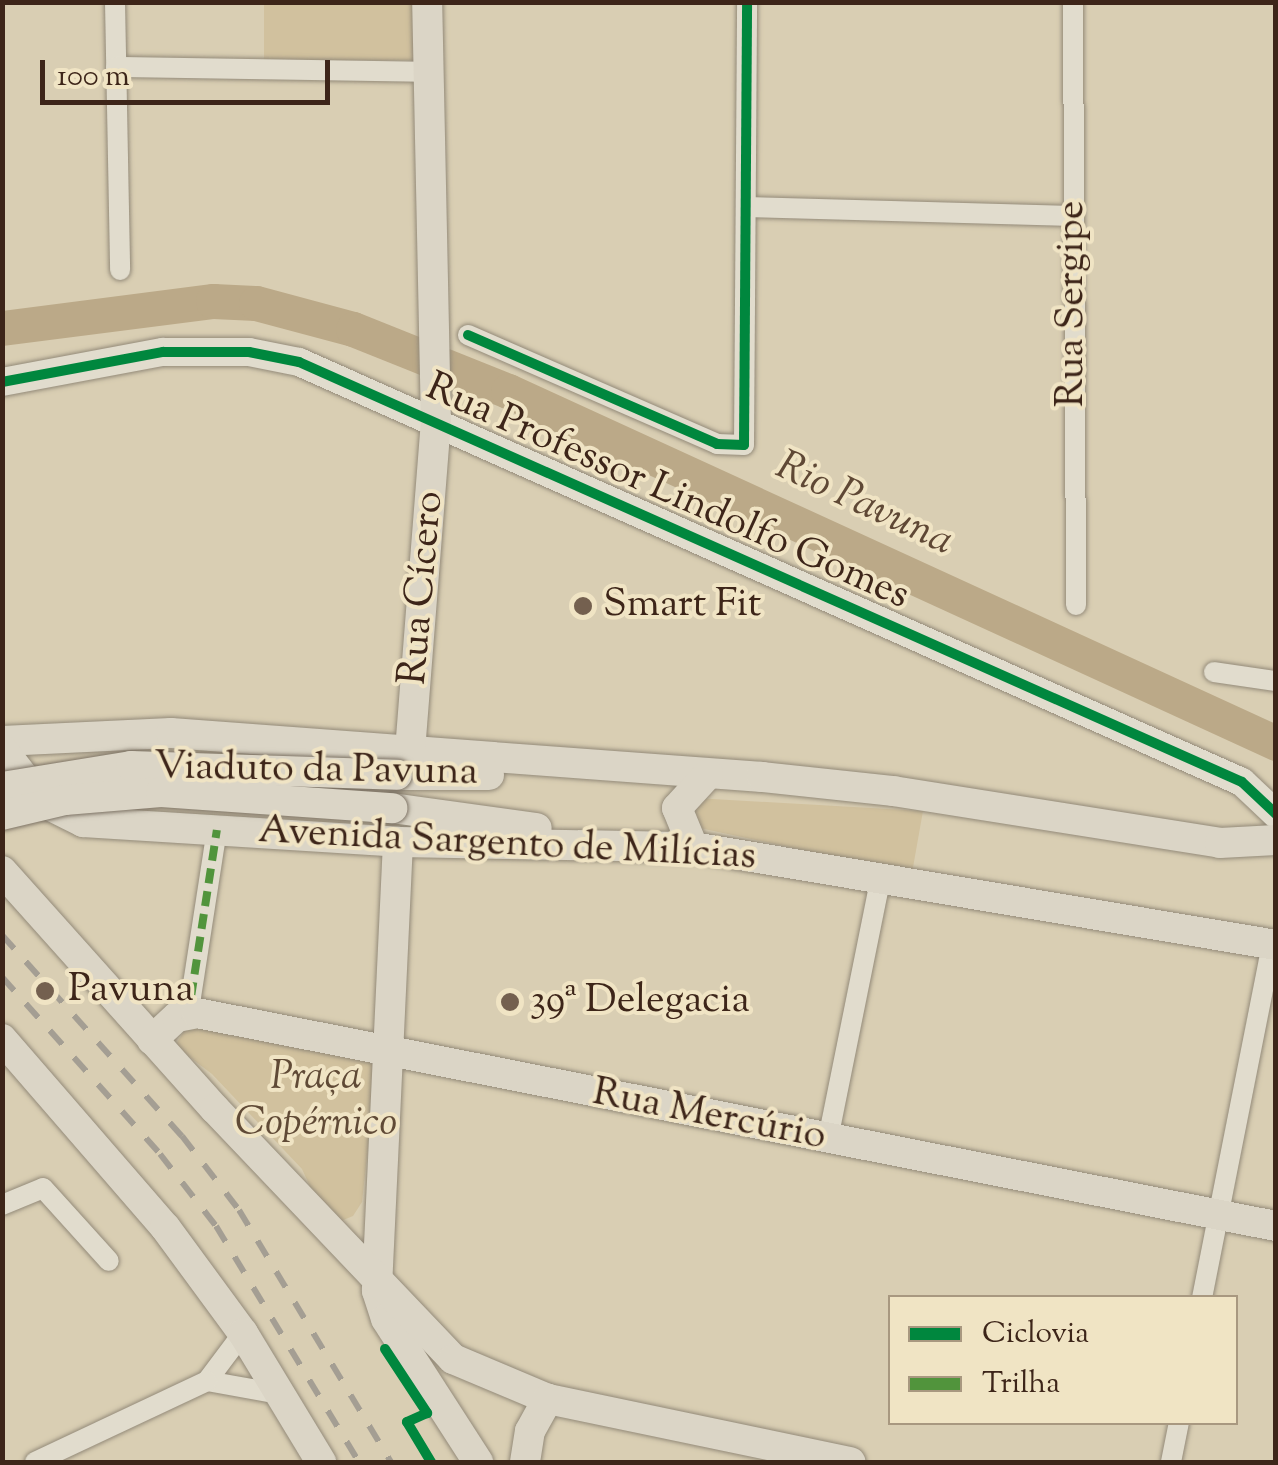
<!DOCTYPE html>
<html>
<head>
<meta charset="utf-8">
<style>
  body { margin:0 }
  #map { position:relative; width:1278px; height:1465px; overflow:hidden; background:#d9ceb3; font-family:"Sorts Mill Goudy",serif }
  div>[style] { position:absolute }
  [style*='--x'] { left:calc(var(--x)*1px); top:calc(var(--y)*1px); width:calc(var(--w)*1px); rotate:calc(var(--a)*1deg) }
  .green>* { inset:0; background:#d1c19e }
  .river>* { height:35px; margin:-17.5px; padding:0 17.5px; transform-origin:17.5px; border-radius:17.5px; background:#bba988 }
  .roads { filter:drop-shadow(0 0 2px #938a79) drop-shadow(0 0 2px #938a79) }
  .street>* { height:20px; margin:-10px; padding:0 10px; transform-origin:10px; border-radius:10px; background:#e1dccd }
  .secondary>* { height:28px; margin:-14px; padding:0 14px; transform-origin:14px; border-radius:14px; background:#e1dccd }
  .primary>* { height:30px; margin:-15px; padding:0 15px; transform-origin:15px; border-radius:15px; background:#dbd5c6 }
  .rail>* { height:6px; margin-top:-3px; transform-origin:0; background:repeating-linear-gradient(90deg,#a49e93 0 18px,transparent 0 36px) }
  .bridges { filter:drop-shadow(0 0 2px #7d7365) drop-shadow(0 0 2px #7d7365) }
  .primary-bridge>* { height:30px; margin:-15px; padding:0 15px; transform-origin:15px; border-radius:15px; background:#dbd5c6 }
  .quiet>* { height:8px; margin-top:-4px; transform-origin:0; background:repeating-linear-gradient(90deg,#51943c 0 15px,transparent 0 23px) }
  .cycleway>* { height:10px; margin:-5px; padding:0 5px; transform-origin:5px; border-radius:5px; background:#00873e }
  .dots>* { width:28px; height:28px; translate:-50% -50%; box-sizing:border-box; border:5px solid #f0e4c4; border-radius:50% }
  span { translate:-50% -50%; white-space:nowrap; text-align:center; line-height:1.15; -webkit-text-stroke:8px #f0e4c4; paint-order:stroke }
  .street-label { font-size:40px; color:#3d2519 }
  .poi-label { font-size:40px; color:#3d2519 }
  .left { translate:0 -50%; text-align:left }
  .park-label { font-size:40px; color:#604a36; font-style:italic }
  .water-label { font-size:42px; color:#5f4835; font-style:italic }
  .frame { position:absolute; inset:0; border:5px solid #3d2519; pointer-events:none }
  .legend { position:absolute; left:888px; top:1295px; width:350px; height:130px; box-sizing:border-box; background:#f0e4c4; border:2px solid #a89880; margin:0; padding:12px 18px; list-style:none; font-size:30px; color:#3d2519 }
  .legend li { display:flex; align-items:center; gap:20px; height:50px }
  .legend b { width:50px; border:2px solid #a89880 }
  .scale { position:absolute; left:40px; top:60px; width:290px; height:45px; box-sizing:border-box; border:5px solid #3d2519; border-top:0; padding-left:12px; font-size:30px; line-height:35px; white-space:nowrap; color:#3d2519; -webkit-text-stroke:8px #f0e4c4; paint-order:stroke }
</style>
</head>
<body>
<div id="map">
  <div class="green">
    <div style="clip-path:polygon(264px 3px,413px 3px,413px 60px,264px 61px)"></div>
    <div style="clip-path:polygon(695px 798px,923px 811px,912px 873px,695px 827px,682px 808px)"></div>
    <div style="clip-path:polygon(187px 1026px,378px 1056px,362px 1202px,353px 1216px,341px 1221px,313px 1193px,302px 1169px,212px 1074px,175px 1046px)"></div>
  </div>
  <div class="river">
    <div style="--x:2;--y:328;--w:213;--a:-7.3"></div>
    <div style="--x:213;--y:301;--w:43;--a:2.7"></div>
    <div style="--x:256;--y:303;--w:100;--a:15"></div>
    <div style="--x:353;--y:329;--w:167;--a:21.8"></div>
    <div style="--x:508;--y:391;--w:845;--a:24.62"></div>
  </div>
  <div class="roads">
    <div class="street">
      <div style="--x:115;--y:2;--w:268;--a:88.9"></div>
      <div style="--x:1073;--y:2;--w:603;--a:89.71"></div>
      <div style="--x:116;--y:67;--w:312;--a:0.9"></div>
      <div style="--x:747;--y:207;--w:325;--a:1.6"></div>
      <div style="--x:468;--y:335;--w:272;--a:23.6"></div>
      <div style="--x:717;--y:444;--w:27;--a:2"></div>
      <div style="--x:744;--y:445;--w:443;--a:-89.6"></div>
      <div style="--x:1214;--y:672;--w:63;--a:8.3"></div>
      <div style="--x:191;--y:997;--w:169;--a:-81.2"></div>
      <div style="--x:828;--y:1139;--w:267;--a:-78.6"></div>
      <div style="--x:2;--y:1205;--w:44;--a:-22.5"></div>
      <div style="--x:43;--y:1188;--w:98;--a:47.9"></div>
      <div style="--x:1202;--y:1298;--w:361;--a:-78.8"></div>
      <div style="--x:243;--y:1333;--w:60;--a:126.9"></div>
      <div style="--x:207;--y:1381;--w:73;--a:10.2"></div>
      <div style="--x:35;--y:1462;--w:190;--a:-25.2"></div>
      <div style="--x:1171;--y:1462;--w:41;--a:-78.7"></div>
    </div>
    <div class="secondary">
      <div style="--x:2;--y:382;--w:164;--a:-10.6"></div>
      <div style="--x:163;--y:352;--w:86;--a:0"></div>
      <div style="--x:249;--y:352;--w:51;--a:11.3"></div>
      <div style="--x:299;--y:362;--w:1032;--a:24.01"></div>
      <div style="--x:1242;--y:782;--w:47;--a:43.3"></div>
    </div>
    <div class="primary">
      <div style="--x:2;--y:741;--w:169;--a:-2.7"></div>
      <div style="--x:171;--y:733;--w:593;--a:4.26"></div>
      <div style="--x:762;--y:777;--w:132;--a:6.1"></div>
      <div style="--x:893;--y:791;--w:331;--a:9"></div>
      <div style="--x:1220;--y:843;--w:56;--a:-3.1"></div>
      <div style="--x:2;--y:749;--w:67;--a:52.3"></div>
      <div style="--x:43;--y:802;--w:45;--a:26.6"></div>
      <div style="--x:83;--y:822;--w:316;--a:3.6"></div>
      <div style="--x:398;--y:842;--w:295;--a:1"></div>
      <div style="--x:693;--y:847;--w:591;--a:9.54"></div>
      <div style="--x:410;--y:751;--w:328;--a:-85.5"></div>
      <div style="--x:436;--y:424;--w:422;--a:-91.2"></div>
      <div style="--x:397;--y:775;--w:92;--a:0"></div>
      <div style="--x:392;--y:808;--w:146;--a:7.9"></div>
      <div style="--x:398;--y:842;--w:449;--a:92.7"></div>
      <div style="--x:377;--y:1291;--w:29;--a:72"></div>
      <div style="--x:386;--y:1319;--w:170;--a:57.2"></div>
      <div style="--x:693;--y:847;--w:42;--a:-112.3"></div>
      <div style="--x:677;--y:808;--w:46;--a:-47.6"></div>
      <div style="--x:2;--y:871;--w:319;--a:48.2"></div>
      <div style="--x:215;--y:1109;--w:345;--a:46.4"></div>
      <div style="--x:453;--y:1359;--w:103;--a:22.8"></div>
      <div style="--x:548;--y:1399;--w:309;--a:11.8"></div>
      <div style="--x:2;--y:1039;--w:249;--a:49.1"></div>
      <div style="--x:165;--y:1227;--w:132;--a:53.7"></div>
      <div style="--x:243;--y:1333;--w:151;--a:58.8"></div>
      <div style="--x:152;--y:1040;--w:34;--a:-43"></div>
      <div style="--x:177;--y:1017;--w:20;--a:-11"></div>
      <div style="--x:197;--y:1013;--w:1100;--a:11.17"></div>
      <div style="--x:525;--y:1462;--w:31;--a:-81"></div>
      <div style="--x:530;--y:1431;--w:37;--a:-61"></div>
    </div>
  </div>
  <div class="rail">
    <div style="--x:2;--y:935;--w:270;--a:48.2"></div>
    <div style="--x:182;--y:1136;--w:93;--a:52.4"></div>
    <div style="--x:239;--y:1210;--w:294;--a:58.9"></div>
    <div style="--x:2;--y:977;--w:237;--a:48.2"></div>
    <div style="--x:160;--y:1154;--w:91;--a:52.1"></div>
    <div style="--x:216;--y:1226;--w:276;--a:58.8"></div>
  </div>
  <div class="bridges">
    <div class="primary-bridge">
      <div style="--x:2;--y:787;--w:131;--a:-9.2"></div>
      <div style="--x:131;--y:766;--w:266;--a:1.9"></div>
      <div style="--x:2;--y:815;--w:65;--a:-13.4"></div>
      <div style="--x:65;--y:800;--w:96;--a:-4.8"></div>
      <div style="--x:161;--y:792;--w:232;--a:4"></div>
    </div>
  </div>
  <div class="quiet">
    <div style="--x:191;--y:997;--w:169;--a:-81.2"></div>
  </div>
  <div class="cycleway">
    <div style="--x:468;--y:335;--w:272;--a:23.6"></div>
    <div style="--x:717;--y:444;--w:27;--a:2"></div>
    <div style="--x:744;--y:445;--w:443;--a:-89.6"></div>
    <div style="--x:2;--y:382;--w:164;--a:-10.6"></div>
    <div style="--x:163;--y:352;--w:86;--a:0"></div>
    <div style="--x:249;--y:352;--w:51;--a:11.3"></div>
    <div style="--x:299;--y:362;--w:1032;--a:24.01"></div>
    <div style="--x:1242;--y:782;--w:47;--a:43.3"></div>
    <div style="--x:385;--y:1349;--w:77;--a:56.7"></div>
    <div style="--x:427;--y:1413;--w:22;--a:156"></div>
    <div style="--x:407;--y:1422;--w:47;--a:59"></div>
  </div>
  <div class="dots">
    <div style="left:583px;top:606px;background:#74604f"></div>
    <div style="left:45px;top:991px;background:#74604f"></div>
    <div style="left:510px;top:1002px;background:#74604f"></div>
  </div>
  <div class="street-label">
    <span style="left:1073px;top:304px;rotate:-90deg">Rua Sergipe</span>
    <span style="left:667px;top:493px;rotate:24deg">Rua Professor Lindolfo Gomes</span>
    <span style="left:423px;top:588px;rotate:-85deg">Rua Cícero</span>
    <span style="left:316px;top:771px;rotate:1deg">Viaduto da Pavuna</span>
    <span style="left:507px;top:845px;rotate:3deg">Avenida Sargento de Milícias</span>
    <span style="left:709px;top:1116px;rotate:11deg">Rua Mercúrio</span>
  </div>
  <div class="poi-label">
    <span class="left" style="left:603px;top:606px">Smart Fit</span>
    <span class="left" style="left:68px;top:991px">Pavuna</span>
    <span class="left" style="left:530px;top:1002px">39ª Delegacia</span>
  </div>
  <div class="park-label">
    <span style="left:316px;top:1102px">Praça<br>Copérnico</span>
  </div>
  <div class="water-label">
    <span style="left:864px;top:505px;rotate:25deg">Rio Pavuna</span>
  </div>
  <div class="frame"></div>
  <ul class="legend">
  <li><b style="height:12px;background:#00873e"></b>Ciclovia</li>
  <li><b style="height:12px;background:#51943c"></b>Trilha</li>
  </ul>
  <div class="scale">100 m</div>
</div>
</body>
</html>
